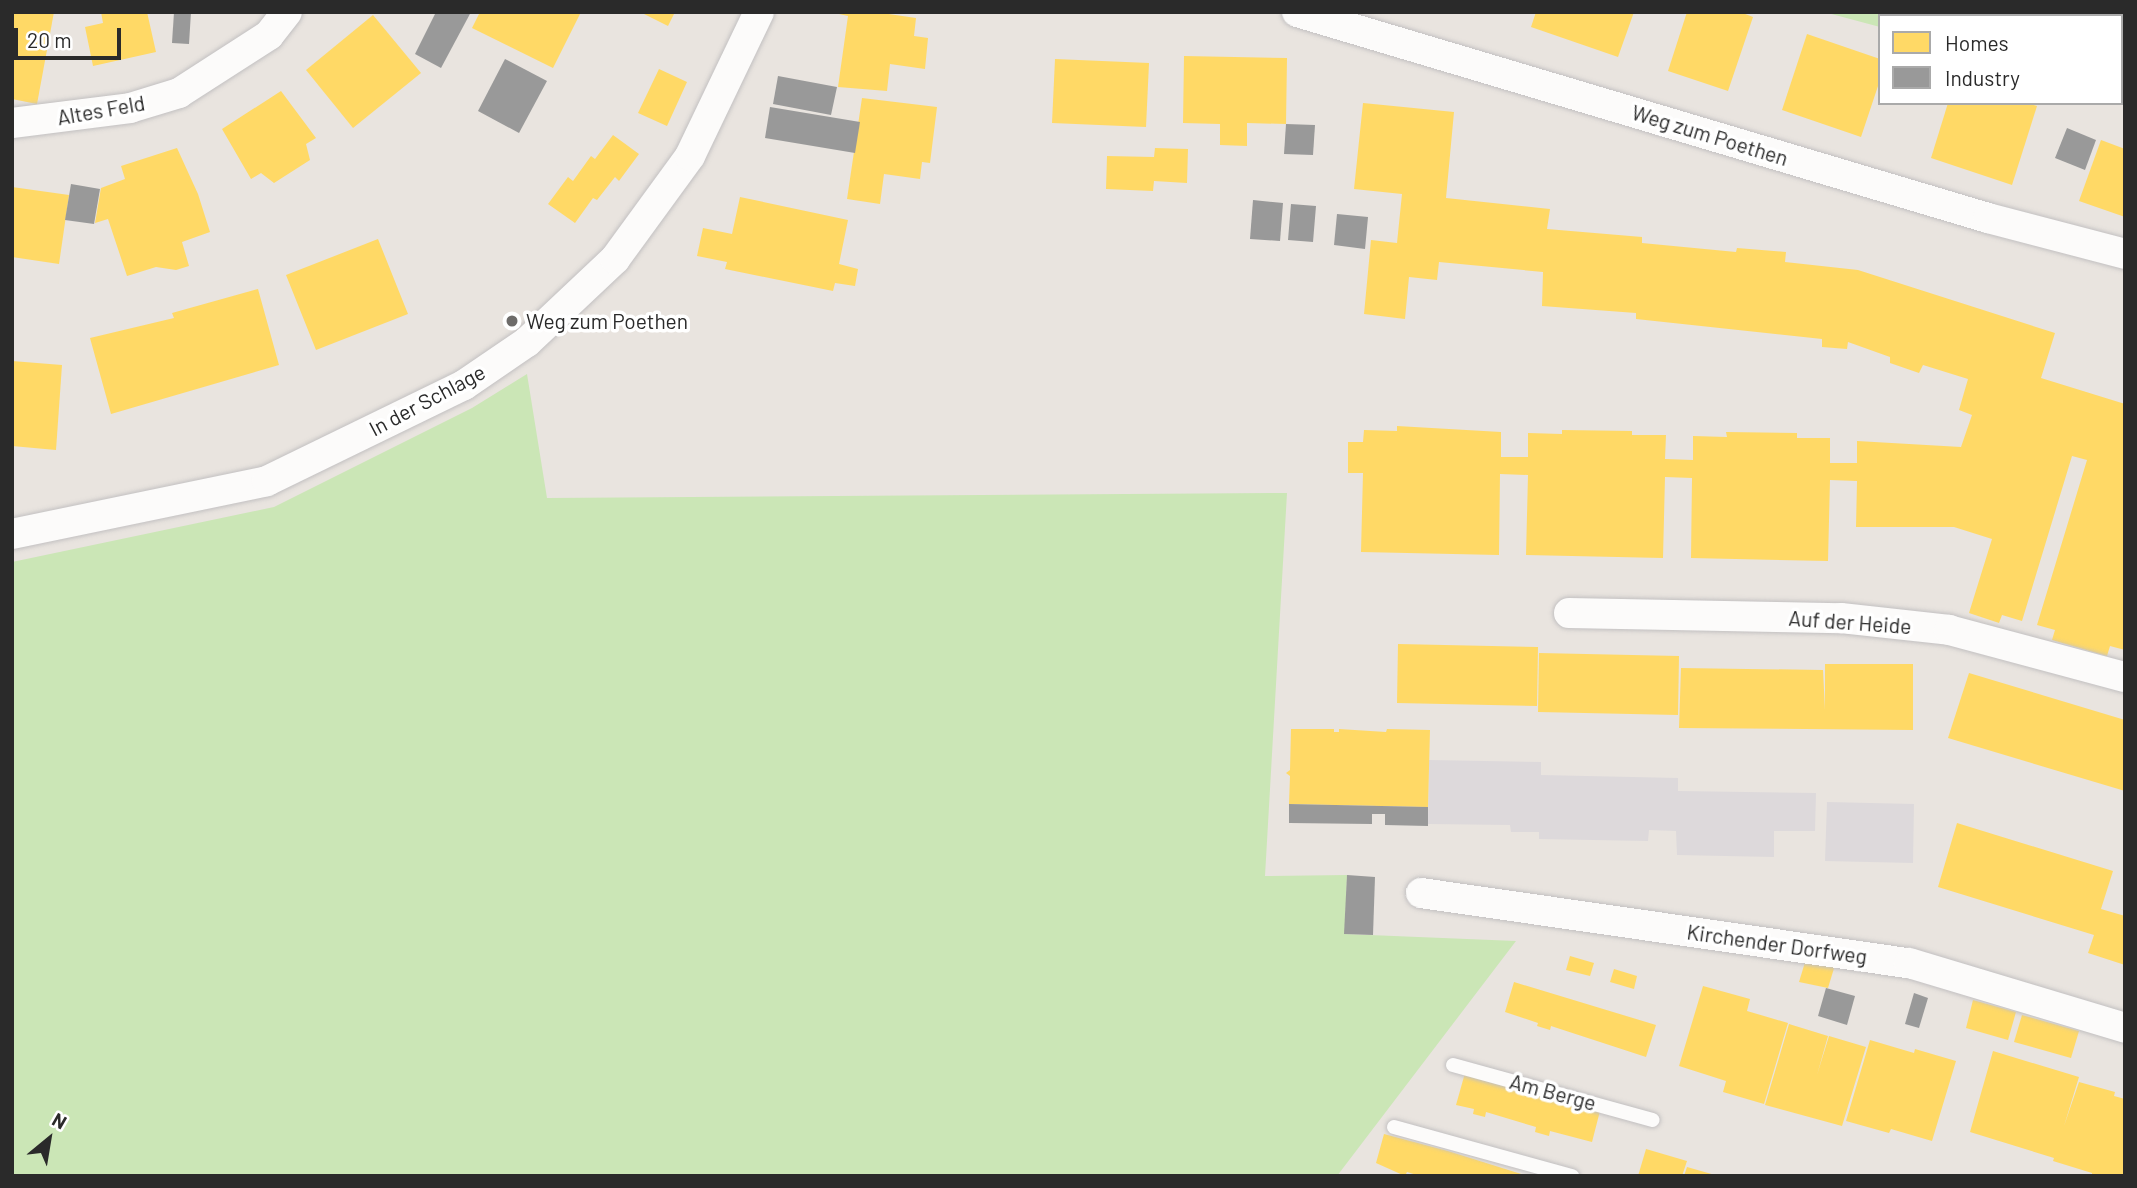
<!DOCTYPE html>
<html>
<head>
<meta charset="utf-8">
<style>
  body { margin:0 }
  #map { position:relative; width:2137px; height:1188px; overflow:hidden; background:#e9e4df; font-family:Barlow,sans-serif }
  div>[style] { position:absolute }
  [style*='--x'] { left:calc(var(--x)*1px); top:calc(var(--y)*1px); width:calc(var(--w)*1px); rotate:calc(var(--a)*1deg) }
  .industrial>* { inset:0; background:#ddd9db }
  .green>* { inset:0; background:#cbe6b6 }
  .homes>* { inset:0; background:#ffd966 }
  .industry>* { inset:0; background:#999 }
  .roads { filter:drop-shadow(0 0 2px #c2c0c1) drop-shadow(0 0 2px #c2c0c1) }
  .service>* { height:14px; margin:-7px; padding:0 7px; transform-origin:7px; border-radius:7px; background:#fcfbfa }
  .minor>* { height:30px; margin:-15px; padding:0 15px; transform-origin:15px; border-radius:15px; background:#fcfbfa }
  .dots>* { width:19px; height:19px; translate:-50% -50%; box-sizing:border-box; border:4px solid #fff; border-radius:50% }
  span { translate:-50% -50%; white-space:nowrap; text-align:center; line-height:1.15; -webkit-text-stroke:7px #fff; paint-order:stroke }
  .street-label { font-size:21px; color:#2a2a2a }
  .poi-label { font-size:21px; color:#2a2a2a }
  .left { translate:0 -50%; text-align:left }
  .frame { position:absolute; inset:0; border:14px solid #2a2a2a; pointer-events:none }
  .legend { position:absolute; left:1878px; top:14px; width:245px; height:91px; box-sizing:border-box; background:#fff; border:2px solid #aaa; margin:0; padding:9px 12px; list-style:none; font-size:21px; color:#2a2a2a }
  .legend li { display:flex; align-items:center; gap:14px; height:35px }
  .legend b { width:35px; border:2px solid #aaa }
  .north { position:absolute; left:14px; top:1104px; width:70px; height:70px; -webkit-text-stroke:5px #fff; paint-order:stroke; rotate:30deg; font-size:19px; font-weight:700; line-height:28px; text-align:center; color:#2a2a2a }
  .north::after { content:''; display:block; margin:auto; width:24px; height:32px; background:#2a2a2a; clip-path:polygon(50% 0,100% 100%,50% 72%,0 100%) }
  .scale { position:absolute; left:14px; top:28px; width:107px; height:32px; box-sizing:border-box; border:4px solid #2a2a2a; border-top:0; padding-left:9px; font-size:21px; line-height:24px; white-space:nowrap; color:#2a2a2a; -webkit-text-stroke:5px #fff; paint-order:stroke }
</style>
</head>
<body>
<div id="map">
  <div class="industrial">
    <div style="clip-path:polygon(1429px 760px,1541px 762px,1541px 775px,1678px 778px,1678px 791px,1816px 793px,1815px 831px,1774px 831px,1774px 857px,1677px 855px,1676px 831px,1649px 830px,1648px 841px,1539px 839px,1539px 832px,1511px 832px,1510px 825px,1428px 824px)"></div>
    <div style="clip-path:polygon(1827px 802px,1914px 804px,1913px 863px,1825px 861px)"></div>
  </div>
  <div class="green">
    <div style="clip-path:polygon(1824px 12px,2125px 12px,2125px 94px,2121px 93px,2121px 16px,1880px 16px,1880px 27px)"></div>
    <div style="clip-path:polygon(527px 374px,547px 498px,1287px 493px,1265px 876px,1347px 875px,1345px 934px,1516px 941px,1337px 1176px,12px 1176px,12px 562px,274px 507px,472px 408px)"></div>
  </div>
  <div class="homes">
    <div style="clip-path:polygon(12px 12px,54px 12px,37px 104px,12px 99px)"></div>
    <div style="clip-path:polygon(101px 12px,147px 12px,156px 52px,93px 66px,85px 27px,103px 23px)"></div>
    <div style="clip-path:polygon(480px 12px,581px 12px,553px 68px,472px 28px)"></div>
    <div style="clip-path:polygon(640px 12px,675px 12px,668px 26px)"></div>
    <div style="clip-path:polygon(830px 12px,875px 12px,916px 18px,914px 36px,928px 38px,925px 69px,890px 64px,887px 91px,838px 87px,848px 16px)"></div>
    <div style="clip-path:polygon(1536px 12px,1634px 12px,1618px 57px,1531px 27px)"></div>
    <div style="clip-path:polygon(1687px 12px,1740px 12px,1753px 17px,1728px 91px,1668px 71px)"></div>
    <div style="clip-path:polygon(373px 15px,421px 73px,353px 128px,306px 70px)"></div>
    <div style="clip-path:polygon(1807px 34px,1880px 59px,1880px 80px,1861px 137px,1782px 110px)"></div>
    <div style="clip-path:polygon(1184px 56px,1287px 58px,1286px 124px,1247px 123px,1247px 146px,1220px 145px,1220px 124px,1183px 123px)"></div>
    <div style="clip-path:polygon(1055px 59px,1149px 63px,1146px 127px,1052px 123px)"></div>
    <div style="clip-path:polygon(659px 69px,687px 82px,667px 126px,638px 113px)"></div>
    <div style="clip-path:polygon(281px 91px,316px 138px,306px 144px,310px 160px,274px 183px,261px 173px,251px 179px,222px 129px)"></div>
    <div style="clip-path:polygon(862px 98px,937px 107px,930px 163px,922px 162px,920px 179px,884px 174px,880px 204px,847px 199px)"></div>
    <div style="clip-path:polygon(1363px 103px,1454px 112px,1446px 198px,1550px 209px,1547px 229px,1642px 237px,1642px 243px,1736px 252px,1737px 248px,1786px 252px,1785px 262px,1858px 270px,2055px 333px,2041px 378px,2125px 404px,2125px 650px,2110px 646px,2107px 656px,2052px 640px,2055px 630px,2037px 625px,2087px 460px,2072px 456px,2022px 621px,2002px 615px,1999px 623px,1969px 613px,1992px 539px,1954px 527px,1856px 527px,1857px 481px,1830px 480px,1828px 561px,1691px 558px,1692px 478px,1665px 477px,1663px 558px,1526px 555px,1528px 475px,1500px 474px,1499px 555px,1361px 552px,1363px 473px,1348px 473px,1348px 442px,1363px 442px,1364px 430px,1397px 431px,1397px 426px,1501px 432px,1501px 457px,1528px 457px,1528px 433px,1562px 434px,1562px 430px,1632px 431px,1632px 435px,1666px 435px,1665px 459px,1693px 460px,1693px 436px,1727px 437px,1726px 432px,1797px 433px,1797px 438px,1830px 438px,1830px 463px,1857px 463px,1857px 441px,1961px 447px,1972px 415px,1959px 410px,1968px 379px,1923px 365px,1919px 373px,1890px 363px,1890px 357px,1848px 342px,1847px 349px,1822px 347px,1822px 339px,1636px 319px,1636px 313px,1542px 306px,1543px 272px,1439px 262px,1437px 280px,1409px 277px,1405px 319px,1364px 314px,1371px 240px,1397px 243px,1402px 194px,1354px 189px)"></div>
    <div style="clip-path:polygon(1948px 103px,2027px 103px,2037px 106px,2012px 185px,1931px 158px)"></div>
    <div style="clip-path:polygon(613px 135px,639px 154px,619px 181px,615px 177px,597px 200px,593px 198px,575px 223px,548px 204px,568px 177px,573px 181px,591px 156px,595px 159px)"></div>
    <div style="clip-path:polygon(2101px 140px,2125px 149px,2125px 217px,2079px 201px)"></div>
    <div style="clip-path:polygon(177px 148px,198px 194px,210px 232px,182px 242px,189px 266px,176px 270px,156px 267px,127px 276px,108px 219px,95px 223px,101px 188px,125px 179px,121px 166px)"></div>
    <div style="clip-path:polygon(1155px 148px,1188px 149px,1187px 183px,1154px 181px,1153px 191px,1106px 189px,1107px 156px,1154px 157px)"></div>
    <div style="clip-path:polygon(12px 187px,69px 195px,59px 264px,12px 257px)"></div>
    <div style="clip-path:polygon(740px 197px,848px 220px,839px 264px,858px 269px,855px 286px,835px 283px,833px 291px,725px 269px,727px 262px,697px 256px,703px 228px,732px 234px)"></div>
    <div style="clip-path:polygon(378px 239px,408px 314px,316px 350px,286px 275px)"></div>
    <div style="clip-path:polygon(258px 289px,279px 365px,111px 414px,90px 338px,174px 318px,172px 313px)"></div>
    <div style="clip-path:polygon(12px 361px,62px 365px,56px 450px,12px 446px)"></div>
    <div style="clip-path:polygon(1398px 644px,1538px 647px,1537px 706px,1397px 703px)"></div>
    <div style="clip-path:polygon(1539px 653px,1679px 656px,1678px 715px,1538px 712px)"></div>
    <div style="clip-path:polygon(1825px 664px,1913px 664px,1913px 730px,1679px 728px,1681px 668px,1823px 670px,1825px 710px)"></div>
    <div style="clip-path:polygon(1969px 673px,2125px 720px,2125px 791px,1948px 738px)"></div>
    <div style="clip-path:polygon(1291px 729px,1334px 729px,1334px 732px,1339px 732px,1339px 729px,1386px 732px,1387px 729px,1430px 730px,1428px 807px,1289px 804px,1290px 776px,1286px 773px,1290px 770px)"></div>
    <div style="clip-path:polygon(1957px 823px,2113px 871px,2101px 909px,2125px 916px,2125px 965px,2088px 953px,2094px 935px,1938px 887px)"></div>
    <div style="clip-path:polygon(1570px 956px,1594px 963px,1590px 976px,1566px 970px)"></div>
    <div style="clip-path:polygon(1806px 959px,1835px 965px,1828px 988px,1799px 982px)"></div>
    <div style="clip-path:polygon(1614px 969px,1637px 976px,1634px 989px,1610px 982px)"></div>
    <div style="clip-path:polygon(1514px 982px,1656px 1025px,1646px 1057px,1551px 1026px,1550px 1030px,1537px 1026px,1538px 1023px,1505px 1012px)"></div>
    <div style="clip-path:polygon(1703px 986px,1750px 999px,1747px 1011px,1788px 1023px,1764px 1104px,1723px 1092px,1726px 1081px,1679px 1066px)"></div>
    <div style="clip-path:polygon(1973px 1000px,2016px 1012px,2008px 1040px,1966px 1028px)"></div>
    <div style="clip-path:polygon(2022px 1015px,2079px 1031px,2071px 1058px,2014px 1042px)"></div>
    <div style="clip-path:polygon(1789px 1024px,1828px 1036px,1817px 1075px,1829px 1036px,1866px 1047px,1842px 1126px,1765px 1105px)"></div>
    <div style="clip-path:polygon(1870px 1040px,1914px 1053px,1915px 1049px,1956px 1061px,1932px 1141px,1891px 1129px,1889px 1133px,1846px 1121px)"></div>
    <div style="clip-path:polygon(1993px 1051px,2079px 1077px,2064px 1126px,2079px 1082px,2115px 1092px,2114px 1096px,2125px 1099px,2125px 1176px,2092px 1176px,2092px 1173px,2053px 1161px,2054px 1158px,1970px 1132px)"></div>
    <div style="clip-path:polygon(1465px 1073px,1600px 1111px,1592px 1142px,1550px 1131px,1549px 1136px,1535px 1132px,1536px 1127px,1486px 1112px,1485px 1117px,1473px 1114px,1474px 1109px,1456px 1105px)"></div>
    <div style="clip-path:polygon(1384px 1134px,1448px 1151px,1528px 1176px,1420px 1176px,1407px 1172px,1405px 1176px,1376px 1163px)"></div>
    <div style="clip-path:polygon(1646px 1149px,1687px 1161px,1682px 1176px,1638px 1176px)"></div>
    <div style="clip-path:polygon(1687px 1167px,1715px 1175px,1715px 1176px,1684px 1176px)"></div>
  </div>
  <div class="industry">
    <div style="clip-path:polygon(174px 12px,191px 12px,189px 44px,172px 43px)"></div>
    <div style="clip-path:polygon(436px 12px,471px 12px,441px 68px,415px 54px)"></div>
    <div style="clip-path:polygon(505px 59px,547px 81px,519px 133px,478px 111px)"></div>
    <div style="clip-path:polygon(778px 76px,837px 87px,831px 115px,773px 104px)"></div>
    <div style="clip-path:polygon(770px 107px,860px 122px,855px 153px,765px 138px)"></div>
    <div style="clip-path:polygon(1286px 124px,1315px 125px,1313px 155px,1284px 154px)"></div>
    <div style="clip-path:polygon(2067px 128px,2096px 140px,2085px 170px,2055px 158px)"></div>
    <div style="clip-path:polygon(71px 184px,100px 189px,94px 224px,65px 220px)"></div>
    <div style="clip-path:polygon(1253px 200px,1283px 203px,1280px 241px,1250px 239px)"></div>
    <div style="clip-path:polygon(1291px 204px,1316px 206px,1313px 242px,1288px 240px)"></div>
    <div style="clip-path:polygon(1337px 214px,1368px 217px,1365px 249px,1334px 245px)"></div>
    <div style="clip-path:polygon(1289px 804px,1428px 807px,1428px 826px,1385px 825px,1385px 814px,1372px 814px,1372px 824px,1289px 823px)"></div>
    <div style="clip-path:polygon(1347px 875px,1375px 877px,1373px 935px,1344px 934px)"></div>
    <div style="clip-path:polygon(1826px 988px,1855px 996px,1847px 1025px,1818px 1016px)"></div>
    <div style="clip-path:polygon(1914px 993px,1928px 998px,1919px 1028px,1905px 1024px)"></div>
  </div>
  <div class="roads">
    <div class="service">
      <div style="--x:1453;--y:1065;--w:207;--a:15.4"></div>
      <div style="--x:1394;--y:1127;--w:185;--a:15.4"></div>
    </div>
    <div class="minor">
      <div style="--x:1297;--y:12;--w:721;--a:16.6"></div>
      <div style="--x:1988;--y:218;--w:142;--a:14.7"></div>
      <div style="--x:12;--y:123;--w:119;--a:-7.2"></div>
      <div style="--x:130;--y:108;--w:51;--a:-17"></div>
      <div style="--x:179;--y:93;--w:107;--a:-32.8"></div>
      <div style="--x:269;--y:35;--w:29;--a:-52"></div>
      <div style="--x:12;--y:534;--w:260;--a:-11.7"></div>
      <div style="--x:267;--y:481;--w:219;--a:-26"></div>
      <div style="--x:464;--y:385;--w:76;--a:-34.3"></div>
      <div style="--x:527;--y:342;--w:121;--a:-43.3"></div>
      <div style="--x:615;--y:259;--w:127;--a:-53.9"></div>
      <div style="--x:690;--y:156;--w:160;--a:-64.4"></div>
      <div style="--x:1569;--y:613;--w:272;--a:1.1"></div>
      <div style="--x:1841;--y:618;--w:109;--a:6.3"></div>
      <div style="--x:1949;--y:630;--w:182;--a:15"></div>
      <div style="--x:1421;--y:893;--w:493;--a:8.2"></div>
      <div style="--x:1909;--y:963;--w:226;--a:16.7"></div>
    </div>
  </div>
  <div class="dots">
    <div style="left:512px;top:321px;background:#6d6b69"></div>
  </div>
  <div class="street-label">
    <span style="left:101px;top:110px;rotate:-10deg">Altes Feld</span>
    <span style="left:1710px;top:135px;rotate:17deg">Weg zum Poethen</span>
    <span style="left:427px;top:400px;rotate:-28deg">In der Schlage</span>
    <span style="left:1850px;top:622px;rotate:4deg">Auf der Heide</span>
    <span style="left:1777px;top:944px;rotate:8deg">Kirchender Dorfweg</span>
    <span style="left:1553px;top:1092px;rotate:15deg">Am Berge</span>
  </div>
  <div class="poi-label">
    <span class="left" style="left:526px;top:321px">Weg zum Poethen</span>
  </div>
  <div class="frame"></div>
  <ul class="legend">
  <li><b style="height:19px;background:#ffd966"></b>Homes</li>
  <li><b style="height:19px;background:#999"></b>Industry</li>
  </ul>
  <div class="north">N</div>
  <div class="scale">20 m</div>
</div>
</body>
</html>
